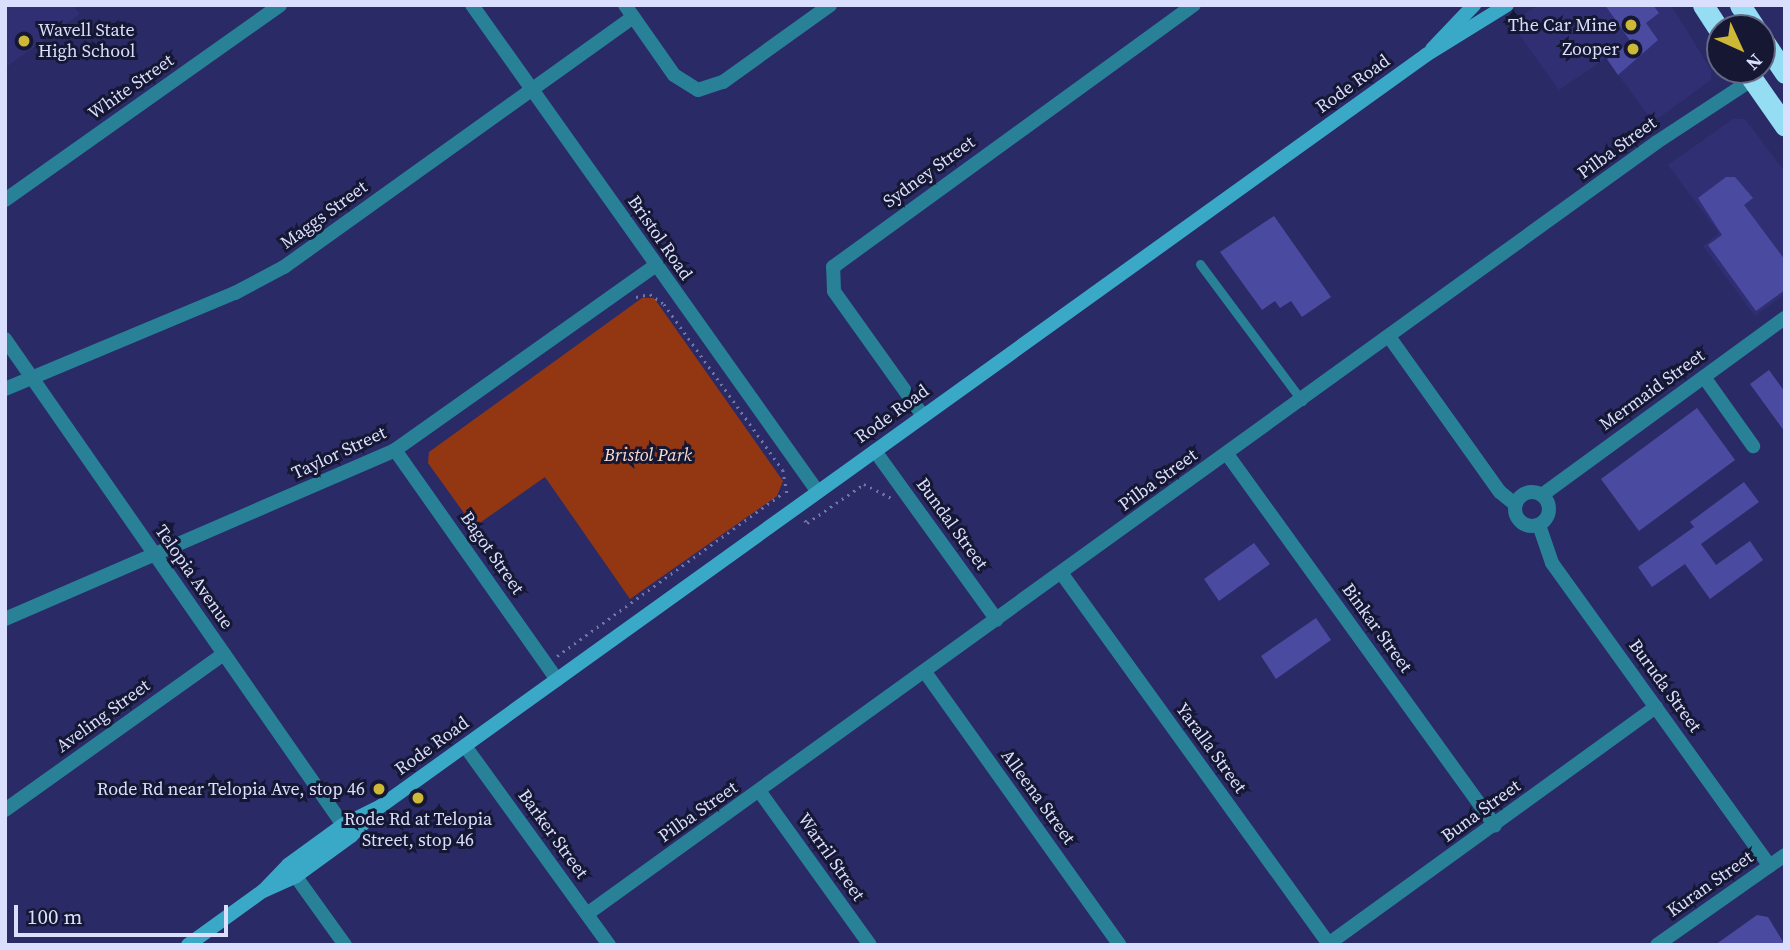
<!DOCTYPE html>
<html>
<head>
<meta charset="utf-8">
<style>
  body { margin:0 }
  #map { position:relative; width:1790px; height:950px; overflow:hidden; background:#2a2a66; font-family:"Source Serif 4",serif }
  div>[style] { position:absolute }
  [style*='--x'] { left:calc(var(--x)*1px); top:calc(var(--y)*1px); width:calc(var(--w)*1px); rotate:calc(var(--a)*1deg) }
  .built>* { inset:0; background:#302f73 }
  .green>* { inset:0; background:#933713 }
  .building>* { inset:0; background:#4a4ba0 }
  .path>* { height:2.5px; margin-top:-1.25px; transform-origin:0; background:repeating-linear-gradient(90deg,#7375a5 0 2px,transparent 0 7px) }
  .lane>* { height:9px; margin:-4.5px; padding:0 4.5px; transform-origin:4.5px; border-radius:4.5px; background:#298198 }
  .street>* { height:14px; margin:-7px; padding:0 7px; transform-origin:7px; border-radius:7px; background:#298198 }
  .street>.ring { margin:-7px; padding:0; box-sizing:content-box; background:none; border:14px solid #298198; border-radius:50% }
  .secondary>* { height:14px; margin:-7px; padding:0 7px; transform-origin:7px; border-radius:7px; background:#3aa9c7 }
  .highway>* { height:21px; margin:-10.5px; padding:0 10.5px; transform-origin:10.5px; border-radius:10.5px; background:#94ddf3 }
  .dots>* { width:19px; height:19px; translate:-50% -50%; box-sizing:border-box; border:4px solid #161833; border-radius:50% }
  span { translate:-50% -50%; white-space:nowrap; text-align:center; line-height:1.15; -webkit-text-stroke:6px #161833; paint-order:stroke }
  .poi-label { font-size:18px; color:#dadffd }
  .right { translate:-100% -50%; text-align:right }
  .left { translate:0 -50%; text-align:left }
  .street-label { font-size:18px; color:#dadffd }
  .park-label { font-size:18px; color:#f8dcd3; font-style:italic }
  .frame { position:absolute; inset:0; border:7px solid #dadffd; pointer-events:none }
  .north { position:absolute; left:1706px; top:14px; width:70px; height:70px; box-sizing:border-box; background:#161833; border:2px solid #646884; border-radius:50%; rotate:135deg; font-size:19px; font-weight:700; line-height:28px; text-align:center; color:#dadffd }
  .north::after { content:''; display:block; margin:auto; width:24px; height:32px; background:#ceb837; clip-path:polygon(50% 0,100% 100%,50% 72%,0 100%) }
  .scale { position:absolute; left:14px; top:905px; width:214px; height:32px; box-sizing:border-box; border:4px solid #dadffd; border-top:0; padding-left:9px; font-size:21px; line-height:24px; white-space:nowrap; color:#dadffd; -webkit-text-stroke:5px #161833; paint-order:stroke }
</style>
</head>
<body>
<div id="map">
  <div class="built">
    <div style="clip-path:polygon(5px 5px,73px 5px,80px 14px,5px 68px)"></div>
    <div style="clip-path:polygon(1539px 5px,1671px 5px,1711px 70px,1711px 80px,1653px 122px,1606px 58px,1559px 90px,1510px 22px)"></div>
    <div style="clip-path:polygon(1733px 119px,1745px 119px,1785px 172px,1785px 294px,1755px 316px,1703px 246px,1719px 233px,1668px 165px)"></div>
  </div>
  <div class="green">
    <div style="clip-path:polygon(642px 298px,654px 298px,783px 481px,777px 496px,630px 599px,545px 477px,474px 527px,428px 463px,429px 452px)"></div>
  </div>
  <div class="building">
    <div style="clip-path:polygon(1605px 5px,1653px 5px,1659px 13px,1646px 23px,1658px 40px,1618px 75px,1607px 59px,1631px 42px)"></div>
    <div style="clip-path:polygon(1726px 177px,1735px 177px,1753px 198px,1744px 205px,1785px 260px,1785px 290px,1756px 311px,1708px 245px,1722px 235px,1698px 198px)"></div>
    <div style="clip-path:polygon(1274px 216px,1331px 297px,1302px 317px,1291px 301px,1280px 308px,1275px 301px,1262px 310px,1220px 252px)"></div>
    <div style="clip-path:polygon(1769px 370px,1785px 392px,1785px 432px,1750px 384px)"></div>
    <div style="clip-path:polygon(1697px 408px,1735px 460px,1639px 531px,1601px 479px)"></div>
    <div style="clip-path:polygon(1744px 482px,1759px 502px,1701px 544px,1716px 565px,1750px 541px,1763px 560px,1710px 599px,1685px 564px,1652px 587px,1638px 567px,1694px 527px,1690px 522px)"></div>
    <div style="clip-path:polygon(1254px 543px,1270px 564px,1219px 601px,1204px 579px)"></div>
    <div style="clip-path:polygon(1316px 618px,1331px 640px,1276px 679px,1261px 656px)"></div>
    <div style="clip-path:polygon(1757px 915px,1768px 917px,1785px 945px,1715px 945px)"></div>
  </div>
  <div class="path">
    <div style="--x:636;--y:297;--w:14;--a:-12"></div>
    <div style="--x:650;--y:294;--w:17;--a:36"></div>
    <div style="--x:664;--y:304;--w:204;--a:54.4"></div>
    <div style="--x:783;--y:470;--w:28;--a:80"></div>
    <div style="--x:805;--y:520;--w:4;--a:56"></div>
    <div style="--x:807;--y:523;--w:69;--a:-34.4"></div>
    <div style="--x:864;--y:484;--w:30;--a:27"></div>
    <div style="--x:557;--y:656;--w:280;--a:-35.8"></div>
  </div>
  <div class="lane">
    <div style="--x:1200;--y:264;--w:171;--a:53.3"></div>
  </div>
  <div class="street">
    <div style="--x:472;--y:5;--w:597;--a:54.61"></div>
    <div style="--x:625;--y:5;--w:85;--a:55"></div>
    <div style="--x:674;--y:75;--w:28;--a:32"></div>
    <div style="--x:698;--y:90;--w:26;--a:-18"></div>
    <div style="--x:723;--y:82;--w:132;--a:-35.7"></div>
    <div style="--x:5;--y:200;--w:337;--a:-35.3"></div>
    <div style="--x:1390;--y:338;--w:189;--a:54.5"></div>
    <div style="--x:1500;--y:492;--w:19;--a:39"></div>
    <div style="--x:5;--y:339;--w:604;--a:55.18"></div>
    <div style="--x:1704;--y:377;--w:85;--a:54.6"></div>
    <div style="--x:5;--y:389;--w:249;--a:-22.7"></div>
    <div style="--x:235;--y:293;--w:55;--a:-28"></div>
    <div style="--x:284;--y:267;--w:429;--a:-35.6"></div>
    <div style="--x:923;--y:416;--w:153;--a:-125.5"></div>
    <div style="--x:834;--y:291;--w:24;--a:-92"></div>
    <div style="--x:833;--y:267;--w:446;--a:-36"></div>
    <div style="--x:395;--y:450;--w:281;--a:54.8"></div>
    <div style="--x:875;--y:451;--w:208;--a:54.2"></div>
    <div style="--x:1227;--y:454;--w:458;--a:54.2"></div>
    <div class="ring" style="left:1515px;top:492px;width:20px;height:20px"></div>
    <div style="--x:1542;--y:495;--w:301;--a:-36.1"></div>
    <div style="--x:1539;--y:525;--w:40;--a:71.1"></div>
    <div style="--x:1552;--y:563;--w:373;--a:54.3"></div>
    <div style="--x:1062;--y:574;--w:456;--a:54.2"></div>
    <div style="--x:5;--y:619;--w:425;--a:-23.4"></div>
    <div style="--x:395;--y:450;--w:320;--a:-35.3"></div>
    <div style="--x:925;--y:672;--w:335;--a:54.5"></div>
    <div style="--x:465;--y:746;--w:246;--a:54.1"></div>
    <div style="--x:760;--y:792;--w:188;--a:54.3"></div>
    <div style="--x:5;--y:810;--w:269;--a:-35.5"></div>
    <div style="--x:289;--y:867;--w:96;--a:54.3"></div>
    <div style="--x:587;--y:914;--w:1319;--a:-35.81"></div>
    <div style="--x:1657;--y:142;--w:115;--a:-33.3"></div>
    <div style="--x:1327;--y:945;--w:406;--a:-35.9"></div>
    <div style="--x:1657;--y:945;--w:156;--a:-35.1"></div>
  </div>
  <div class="secondary">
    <div style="--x:1432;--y:49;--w:61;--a:-46.3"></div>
    <div style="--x:263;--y:891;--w:36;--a:-46"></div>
    <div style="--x:288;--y:865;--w:68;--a:-36"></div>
    <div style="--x:343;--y:825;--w:42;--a:-26.6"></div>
    <div style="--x:381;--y:806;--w:1287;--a:-35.7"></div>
    <div style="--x:1426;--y:55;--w:95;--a:-31.7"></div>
    <div style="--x:188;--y:945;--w:92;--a:-35.8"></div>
    <div style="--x:263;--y:891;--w:36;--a:-24"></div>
    <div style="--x:296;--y:876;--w:68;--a:-36"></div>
    <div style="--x:351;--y:836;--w:31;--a:-45"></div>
  </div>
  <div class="highway">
    <div style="--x:1703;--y:5;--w:31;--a:57"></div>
    <div style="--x:1740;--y:5;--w:27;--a:57"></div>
    <div style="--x:1762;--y:39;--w:41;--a:55.9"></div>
    <div style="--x:1746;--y:70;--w:68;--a:55.1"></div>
  </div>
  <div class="dots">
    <div style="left:1631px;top:25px;background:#ceb837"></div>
    <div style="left:24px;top:41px;background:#ceb837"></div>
    <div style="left:1633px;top:49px;background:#ceb837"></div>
    <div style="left:379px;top:789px;background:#ceb837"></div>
    <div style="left:418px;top:798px;background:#ceb837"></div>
  </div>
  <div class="poi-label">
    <span class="right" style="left:1617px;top:25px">The Car Mine</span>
    <span class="left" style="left:38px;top:41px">Wavell State<br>High School</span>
    <span class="right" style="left:1619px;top:49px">Zooper</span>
    <span class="right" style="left:365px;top:789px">Rode Rd near Telopia Ave, stop 46</span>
    <span style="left:418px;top:830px">Rode Rd at Telopia<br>Street, stop 46</span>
  </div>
  <div class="street-label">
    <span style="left:1353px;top:84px;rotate:-36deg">Rode Road</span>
    <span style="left:131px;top:87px;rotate:-35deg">White Street</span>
    <span style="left:1617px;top:148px;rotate:-36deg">Pilba Street</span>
    <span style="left:929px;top:172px;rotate:-36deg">Sydney Street</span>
    <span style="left:324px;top:215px;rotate:-36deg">Maggs Street</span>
    <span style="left:660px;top:238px;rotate:55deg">Bristol Road</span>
    <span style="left:1652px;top:390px;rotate:-36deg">Mermaid Street</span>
    <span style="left:892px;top:414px;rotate:-36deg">Rode Road</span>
    <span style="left:339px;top:453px;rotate:-25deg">Taylor Street</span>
    <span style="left:1158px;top:480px;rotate:-36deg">Pilba Street</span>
    <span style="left:952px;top:524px;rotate:54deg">Bundal Street</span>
    <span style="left:492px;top:553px;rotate:55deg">Bagot Street</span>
    <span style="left:194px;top:577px;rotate:55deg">Telopia Avenue</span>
    <span style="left:1377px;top:628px;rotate:54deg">Binkar Street</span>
    <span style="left:1665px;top:686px;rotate:54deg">Buruda Street</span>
    <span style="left:103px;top:716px;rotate:-36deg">Aveling Street</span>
    <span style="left:432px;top:746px;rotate:-36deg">Rode Road</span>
    <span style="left:1211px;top:748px;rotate:54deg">Yaralla Street</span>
    <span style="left:1038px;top:797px;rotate:54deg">Alleena Street</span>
    <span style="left:1481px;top:811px;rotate:-36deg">Buna Street</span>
    <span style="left:698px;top:812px;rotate:-35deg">Pilba Street</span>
    <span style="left:553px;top:834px;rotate:54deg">Barker Street</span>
    <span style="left:831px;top:857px;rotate:55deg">Warril Street</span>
    <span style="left:1710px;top:884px;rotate:-35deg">Kuran Street</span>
  </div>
  <div class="park-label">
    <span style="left:648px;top:455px">Bristol Park</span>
  </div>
  <div class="frame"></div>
  <div class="north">N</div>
  <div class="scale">100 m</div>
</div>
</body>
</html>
